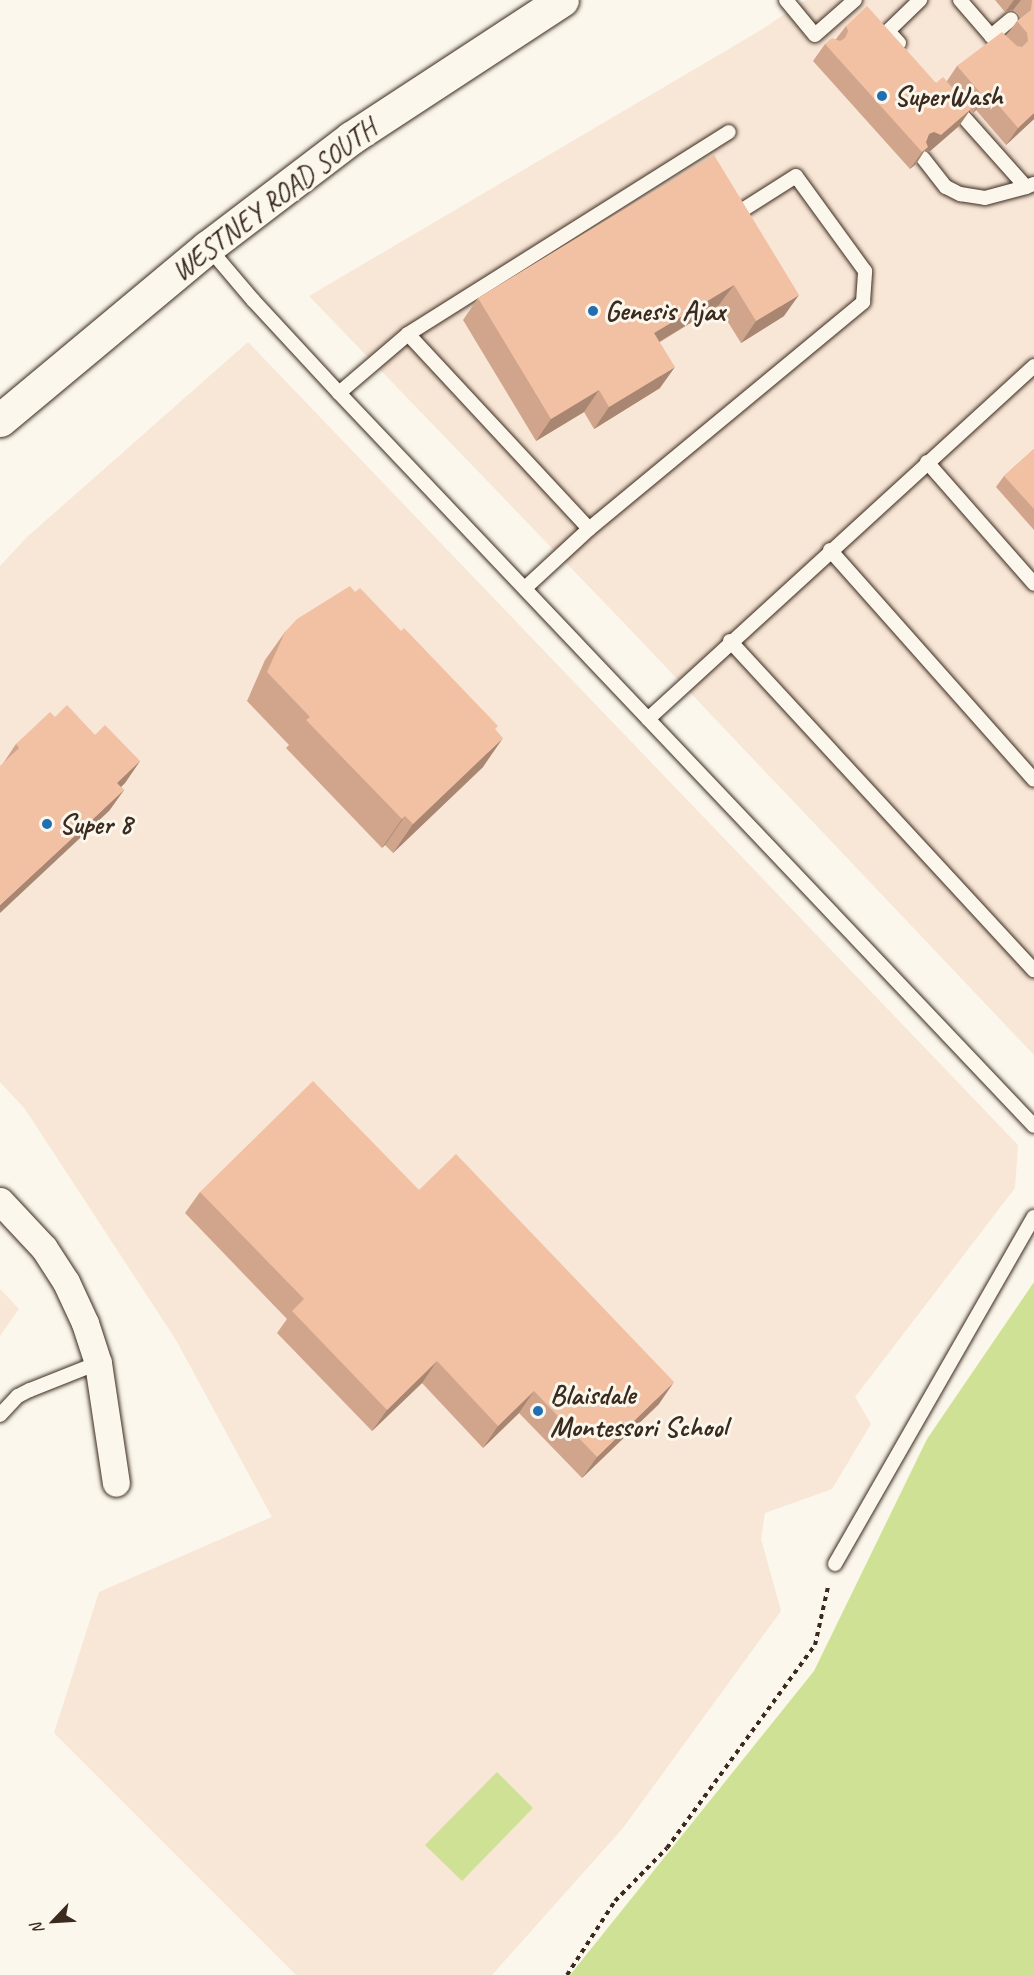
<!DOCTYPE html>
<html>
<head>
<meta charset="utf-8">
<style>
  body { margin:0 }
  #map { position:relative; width:1034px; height:1975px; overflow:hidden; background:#fbf7ec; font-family:Caveat,sans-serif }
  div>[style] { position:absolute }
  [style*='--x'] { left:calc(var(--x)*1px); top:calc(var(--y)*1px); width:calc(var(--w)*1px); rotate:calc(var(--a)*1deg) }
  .built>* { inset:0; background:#f8e6d6 }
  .green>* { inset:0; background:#cfe195 }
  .path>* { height:4px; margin-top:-2px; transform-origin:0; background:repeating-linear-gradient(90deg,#3b2a1e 0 4.5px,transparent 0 9px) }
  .roads { filter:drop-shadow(0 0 2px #3b2a1e) drop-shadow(0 0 2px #3b2a1e) }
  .service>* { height:14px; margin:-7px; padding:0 7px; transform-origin:7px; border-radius:7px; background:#fbf7ec }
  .minor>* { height:27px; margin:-13.5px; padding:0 13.5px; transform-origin:13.5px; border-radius:13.5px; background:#fbf7ec }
  .secondary>* { height:33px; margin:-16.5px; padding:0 16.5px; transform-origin:16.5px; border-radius:16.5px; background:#fbf7ec }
  .wall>* { inset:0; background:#d0a58c }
  .shaded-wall>* { inset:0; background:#a98672 }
  .building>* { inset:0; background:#f2c0a3 }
  .dots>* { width:16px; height:16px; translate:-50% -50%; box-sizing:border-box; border:3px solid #fbf7ec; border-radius:50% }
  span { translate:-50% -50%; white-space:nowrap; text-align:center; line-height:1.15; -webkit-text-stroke:6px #fbf7ec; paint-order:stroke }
  .poi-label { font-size:28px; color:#3b2a1e; font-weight:700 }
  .left { translate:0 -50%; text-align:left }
  .street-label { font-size:28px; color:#3b2a1e }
  .north { position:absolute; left:24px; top:1891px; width:60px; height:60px; -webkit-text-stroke:4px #fbf7ec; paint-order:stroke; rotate:245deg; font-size:16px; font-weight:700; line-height:24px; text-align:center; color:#3b2a1e }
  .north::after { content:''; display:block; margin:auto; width:21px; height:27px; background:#3b2a1e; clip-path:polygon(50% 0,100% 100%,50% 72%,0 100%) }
</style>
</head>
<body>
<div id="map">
  <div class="built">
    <div style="clip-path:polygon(806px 0,1034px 0,1034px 1055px,626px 625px,309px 296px,761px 30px)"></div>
    <div style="clip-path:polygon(248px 342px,1018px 1145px,1015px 1188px,855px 1397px,871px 1424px,832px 1489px,765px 1513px,761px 1539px,781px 1611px,623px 1828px,492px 1975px,296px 1975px,54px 1733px,99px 1592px,272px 1517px,176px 1340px,25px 1109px,0 1082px,0 566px,26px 538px)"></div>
    <div style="clip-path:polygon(0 1289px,19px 1309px,0 1336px)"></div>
  </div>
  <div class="green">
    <div style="clip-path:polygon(1034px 1282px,1034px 1975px,570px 1975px,814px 1671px,927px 1439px)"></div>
    <div style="clip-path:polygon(497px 1772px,533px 1808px,462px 1881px,425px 1845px)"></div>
  </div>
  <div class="path">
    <div style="--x:567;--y:1975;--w:88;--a:-57"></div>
    <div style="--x:615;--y:1901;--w:74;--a:-45.5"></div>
    <div style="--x:667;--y:1848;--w:251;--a:-53.9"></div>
    <div style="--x:815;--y:1645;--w:59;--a:-77.4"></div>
  </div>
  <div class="roads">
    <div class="service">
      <div style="--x:786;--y:0;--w:45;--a:50.4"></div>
      <div style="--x:815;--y:35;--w:53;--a:-41.2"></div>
      <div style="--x:960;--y:0;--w:69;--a:49.1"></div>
      <div style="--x:991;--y:36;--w:26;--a:-40"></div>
      <div style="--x:899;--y:43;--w:16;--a:-133"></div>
      <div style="--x:888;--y:31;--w:45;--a:-44.1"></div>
      <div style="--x:953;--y:105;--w:110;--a:48.3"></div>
      <div style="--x:1026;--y:187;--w:9;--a:-21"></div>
      <div style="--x:923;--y:158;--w:37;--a:52"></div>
      <div style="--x:946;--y:187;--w:16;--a:27"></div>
      <div style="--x:960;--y:194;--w:25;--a:9"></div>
      <div style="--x:985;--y:198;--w:42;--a:-15"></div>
      <div style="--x:208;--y:247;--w:70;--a:49.7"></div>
      <div style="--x:253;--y:300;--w:127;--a:47.2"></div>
      <div style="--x:339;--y:393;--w:1010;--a:46.52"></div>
      <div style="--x:408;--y:334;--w:379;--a:-32.2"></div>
      <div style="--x:339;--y:393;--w:91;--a:-40.5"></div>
      <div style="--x:408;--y:334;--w:266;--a:47.1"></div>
      <div style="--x:589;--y:529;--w:87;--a:137.3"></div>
      <div style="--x:927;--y:462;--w:162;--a:48.7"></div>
      <div style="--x:589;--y:529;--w:356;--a:-39.6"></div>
      <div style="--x:863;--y:302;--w:31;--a:-86"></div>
      <div style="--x:865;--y:271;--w:117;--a:-126"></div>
      <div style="--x:796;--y:176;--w:62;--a:147.6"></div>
      <div style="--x:830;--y:550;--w:307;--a:48.4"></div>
      <div style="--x:730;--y:641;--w:448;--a:47.3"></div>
      <div style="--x:648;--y:719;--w:523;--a:-42.44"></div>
      <div style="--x:0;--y:1415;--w:26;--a:-47"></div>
      <div style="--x:18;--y:1396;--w:13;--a:-27"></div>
      <div style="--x:30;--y:1390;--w:73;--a:-21.7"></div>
      <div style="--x:835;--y:1564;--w:400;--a:-60.2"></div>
    </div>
    <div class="minor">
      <div style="--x:0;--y:1201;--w:64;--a:46.9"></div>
      <div style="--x:44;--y:1248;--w:40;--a:57.1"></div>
      <div style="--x:66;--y:1282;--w:45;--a:65.1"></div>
      <div style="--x:85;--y:1323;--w:42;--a:72"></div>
      <div style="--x:98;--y:1363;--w:121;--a:81.5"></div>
    </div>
    <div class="secondary">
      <div style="--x:0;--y:420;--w:271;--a:-39.8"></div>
      <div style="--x:208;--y:247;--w:180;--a:-37.3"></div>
      <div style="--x:351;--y:138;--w:252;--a:-33.2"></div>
    </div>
  </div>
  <div class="wall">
    <div style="clip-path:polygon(995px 0,1034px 0,1034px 119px,1006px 145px,976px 110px,972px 114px,969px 110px,959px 126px,929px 152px,925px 150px,916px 164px,910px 169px,813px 61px,825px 44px,836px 39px,846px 26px,936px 83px,947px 81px,957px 66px,1006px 36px,1017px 21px,1020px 19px,1020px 17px,1013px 10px,1005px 12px)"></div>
    <div style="clip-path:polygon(714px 155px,784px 316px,741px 343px,718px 306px,660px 342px,660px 388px,594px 429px,584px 412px,536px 441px,463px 320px,478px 298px)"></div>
    <div style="clip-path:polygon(1034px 449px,1034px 530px,996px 487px,1004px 476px)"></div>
    <div style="clip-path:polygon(355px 592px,495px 730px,483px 767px,393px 853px,385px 845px,382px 848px,286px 748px,289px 745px,247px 701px,265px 660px,285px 632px)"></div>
    <div style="clip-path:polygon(55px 717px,95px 735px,140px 761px,125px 783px,121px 787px,124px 790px,109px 811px,2px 765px,16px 744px)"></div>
    <div style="clip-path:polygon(419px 1190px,659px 1404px,582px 1478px,519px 1413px,483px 1448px,422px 1383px,372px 1431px,277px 1333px,287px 1319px,185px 1213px,200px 1192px)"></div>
  </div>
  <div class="shaded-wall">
    <div style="clip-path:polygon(1014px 0,1021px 0,1013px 10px,1005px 12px)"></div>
    <div style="clip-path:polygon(988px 93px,976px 110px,972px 114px,984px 97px)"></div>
    <div style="clip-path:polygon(971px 109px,959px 126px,929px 152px,925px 150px,916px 164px,910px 169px,922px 152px,929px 134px)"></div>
    <div style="clip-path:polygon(1034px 113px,1034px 119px,1006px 145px,1018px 128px)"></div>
    <div style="clip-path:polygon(734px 285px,718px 306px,639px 354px,654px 333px)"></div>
    <div style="clip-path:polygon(799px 295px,784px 316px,741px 343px,756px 321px)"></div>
    <div style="clip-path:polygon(675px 367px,660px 388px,594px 429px,609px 407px)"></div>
    <div style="clip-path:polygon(599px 390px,584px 412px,536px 441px,551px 419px)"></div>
    <div style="clip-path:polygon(503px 738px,483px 767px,393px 853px,413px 824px)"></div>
    <div style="clip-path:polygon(140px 761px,125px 783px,102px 805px,117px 783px)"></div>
    <div style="clip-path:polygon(124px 790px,109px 811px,0 913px,0 905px)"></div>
    <div style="clip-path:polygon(405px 816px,385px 845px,382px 848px,402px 819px)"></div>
    <div style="clip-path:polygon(437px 1361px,422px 1383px,372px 1431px,387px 1410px)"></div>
    <div style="clip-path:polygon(674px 1382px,659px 1404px,582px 1478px,597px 1457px)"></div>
    <div style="clip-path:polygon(534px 1391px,519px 1413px,483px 1448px,498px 1426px)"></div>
  </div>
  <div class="building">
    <div style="clip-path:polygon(1032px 0,1034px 0,1034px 113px,1018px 128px,988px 93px,984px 97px,957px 66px,1002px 32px,1017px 46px,1022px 47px,1028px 41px,1027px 33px,1017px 21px,1031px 10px)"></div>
    <div style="clip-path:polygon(867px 6px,936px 83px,943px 77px,971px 109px,941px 135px,934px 132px,929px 134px,926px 142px,928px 147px,922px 152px,825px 44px,832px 38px,840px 41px,845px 38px,848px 31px,846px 26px)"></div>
    <div style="clip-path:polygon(714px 155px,799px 295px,756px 321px,734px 285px,654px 333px,675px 367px,609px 407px,599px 390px,551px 419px,478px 298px)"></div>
    <div style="clip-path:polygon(1034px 449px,1034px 509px,1004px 476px)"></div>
    <div style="clip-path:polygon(350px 586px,355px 592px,360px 588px,401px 631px,404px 628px,498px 726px,495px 729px,503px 738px,413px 824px,405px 816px,402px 819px,306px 720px,310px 717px,267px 672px,285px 632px,297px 619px)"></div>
    <div style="clip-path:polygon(67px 705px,95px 735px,105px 725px,140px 761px,117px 783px,124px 790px,0 905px,0 766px,19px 748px,16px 744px,50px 712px,55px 717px)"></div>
    <div style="clip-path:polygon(313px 1081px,419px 1190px,456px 1154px,674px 1382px,597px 1457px,534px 1391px,498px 1426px,437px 1361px,387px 1410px,292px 1311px,304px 1299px,200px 1192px)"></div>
  </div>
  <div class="dots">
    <div style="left:882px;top:96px;background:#1f6fb2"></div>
    <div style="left:593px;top:311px;background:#1f6fb2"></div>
    <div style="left:47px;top:824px;background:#1f6fb2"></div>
    <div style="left:538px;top:1411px;background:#1f6fb2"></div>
  </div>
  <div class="poi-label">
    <span class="left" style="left:894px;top:96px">SuperWash</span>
    <span class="left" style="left:605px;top:311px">Genesis Ajax</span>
    <span class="left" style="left:59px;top:824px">Super 8</span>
    <span class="left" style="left:550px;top:1411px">Blaisdale<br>Montessori School</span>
  </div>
  <div class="street-label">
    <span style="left:274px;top:200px;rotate:-37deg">WESTNEY ROAD SOUTH</span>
  </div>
  <div class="north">N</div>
</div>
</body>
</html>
